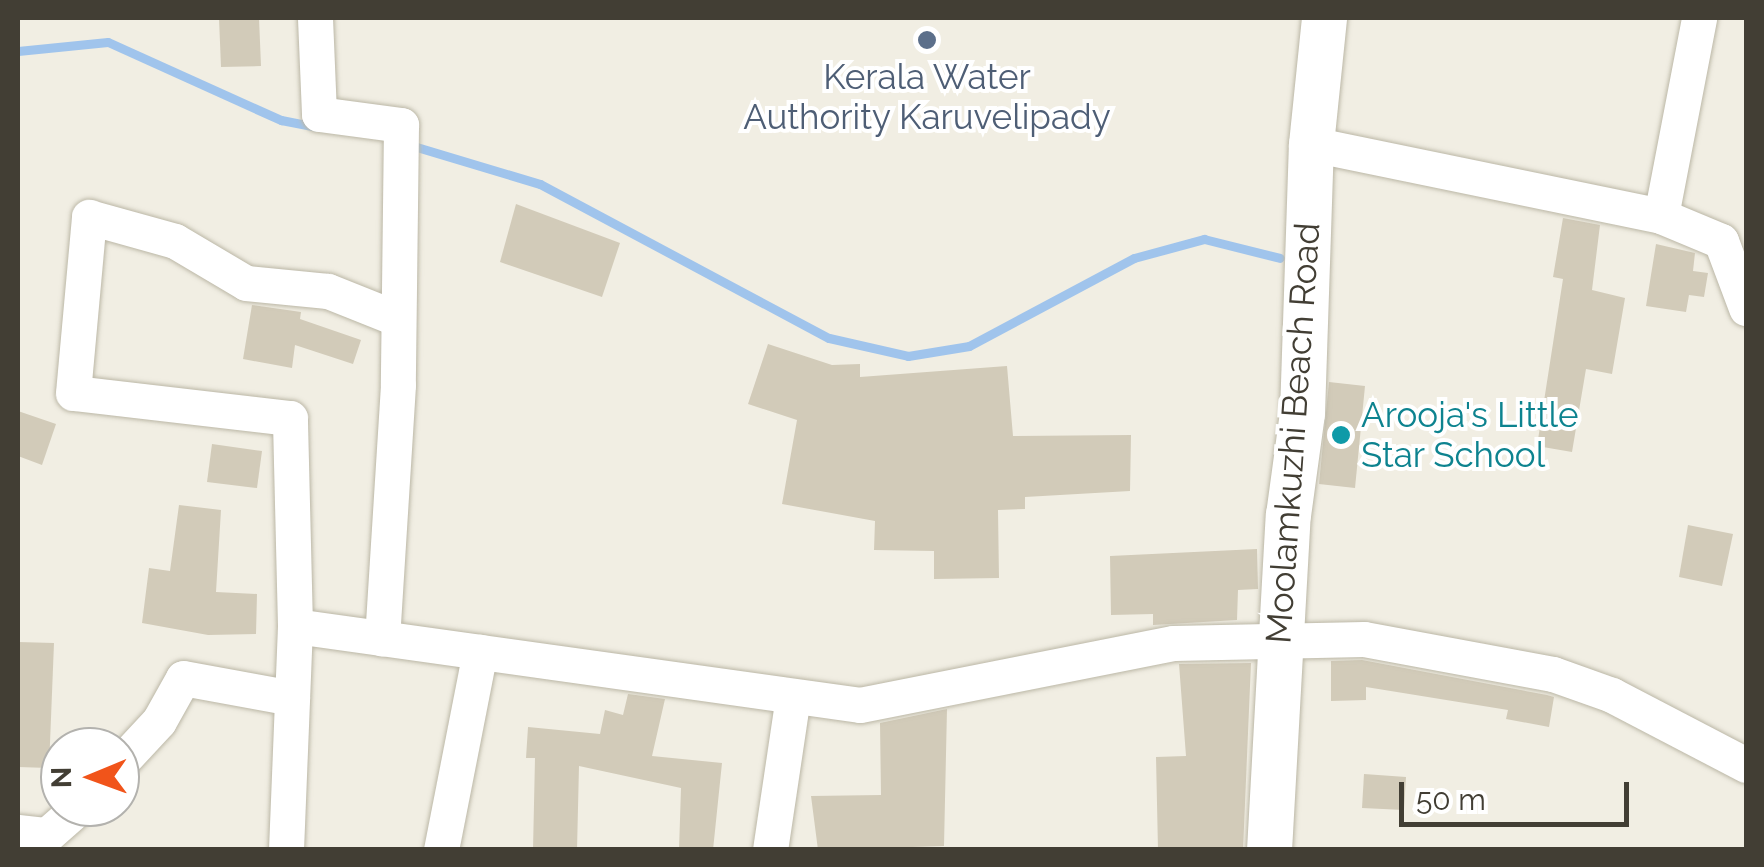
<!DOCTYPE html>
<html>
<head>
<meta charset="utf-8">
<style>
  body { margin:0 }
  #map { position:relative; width:1764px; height:867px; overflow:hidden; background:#f1eee3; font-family:Raleway,sans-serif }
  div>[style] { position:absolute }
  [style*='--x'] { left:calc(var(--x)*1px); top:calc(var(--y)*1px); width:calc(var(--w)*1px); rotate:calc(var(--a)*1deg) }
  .stream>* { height:9px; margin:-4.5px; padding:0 4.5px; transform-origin:4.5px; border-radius:4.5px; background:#a0c4ec }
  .building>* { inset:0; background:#d2cbb9 }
  .roads { filter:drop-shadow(0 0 2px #bbb7a6) drop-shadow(0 0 2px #bbb7a6) }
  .minor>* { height:35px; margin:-17.5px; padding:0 17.5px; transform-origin:17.5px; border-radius:17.5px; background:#fff }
  .tertiary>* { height:45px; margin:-22.5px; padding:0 22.5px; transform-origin:22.5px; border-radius:22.5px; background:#fff }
  .dots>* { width:28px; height:28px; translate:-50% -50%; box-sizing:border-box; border:5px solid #fff; border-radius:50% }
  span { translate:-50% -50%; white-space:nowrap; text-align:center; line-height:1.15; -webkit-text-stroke:8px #fff; paint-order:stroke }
  .service-label { font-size:35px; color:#4e5e75 }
  .culture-label { font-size:35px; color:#0d838f }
  .left { translate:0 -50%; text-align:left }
  .street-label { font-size:35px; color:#423e34 }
  .frame { position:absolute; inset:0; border:20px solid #423e34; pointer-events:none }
  .north { position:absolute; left:40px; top:727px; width:100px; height:100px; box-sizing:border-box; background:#fff; border:2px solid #b3b2ae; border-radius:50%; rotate:269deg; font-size:28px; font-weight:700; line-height:40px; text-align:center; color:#423e34 }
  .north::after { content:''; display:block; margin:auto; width:35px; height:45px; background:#f1541a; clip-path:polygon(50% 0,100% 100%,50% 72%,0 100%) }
  .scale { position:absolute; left:1399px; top:782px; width:230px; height:45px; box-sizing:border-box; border:5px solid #423e34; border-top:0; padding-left:12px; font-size:30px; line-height:35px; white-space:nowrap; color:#423e34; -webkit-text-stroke:8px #fff; paint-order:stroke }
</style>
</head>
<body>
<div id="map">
  <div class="stream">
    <div style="--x:18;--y:51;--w:90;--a:-5.7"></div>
    <div style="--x:108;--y:42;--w:190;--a:24.3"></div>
    <div style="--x:281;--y:120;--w:37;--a:11"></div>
    <div style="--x:410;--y:145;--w:136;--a:16.7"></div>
    <div style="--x:540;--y:184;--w:327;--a:28.1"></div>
    <div style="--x:829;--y:338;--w:81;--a:12.8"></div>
    <div style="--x:908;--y:356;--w:62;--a:-9.3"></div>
    <div style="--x:969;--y:346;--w:187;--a:-28.1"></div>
    <div style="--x:1134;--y:258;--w:73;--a:-15.2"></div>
    <div style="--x:1204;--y:239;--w:78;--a:14"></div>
  </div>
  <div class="building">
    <div style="clip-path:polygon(219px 18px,259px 18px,261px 66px,221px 67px)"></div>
    <div style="clip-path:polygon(516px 204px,620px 243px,602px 297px,500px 262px)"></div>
    <div style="clip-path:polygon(1563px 218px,1600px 225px,1592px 290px,1625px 298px,1612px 374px,1586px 369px,1572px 452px,1537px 446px,1563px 279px,1553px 277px)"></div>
    <div style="clip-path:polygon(1656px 244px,1695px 253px,1693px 271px,1708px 273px,1704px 297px,1689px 295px,1686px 312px,1646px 306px)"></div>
    <div style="clip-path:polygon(252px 305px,301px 312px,300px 319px,361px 340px,353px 364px,295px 345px,292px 368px,243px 359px)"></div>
    <div style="clip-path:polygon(768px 344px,832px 365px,860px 364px,860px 377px,1007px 366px,1013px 436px,1131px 435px,1130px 491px,1025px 497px,1025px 509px,998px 510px,999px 578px,934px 579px,934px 551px,874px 550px,875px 521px,782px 504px,797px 420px,748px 404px)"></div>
    <div style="clip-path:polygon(1329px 382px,1365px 386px,1355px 488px,1319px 484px)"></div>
    <div style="clip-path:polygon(18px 411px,56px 424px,42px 465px,18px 456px)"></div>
    <div style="clip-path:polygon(212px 444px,262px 451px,257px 488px,207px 482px)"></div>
    <div style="clip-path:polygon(179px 505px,221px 510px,216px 592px,257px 594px,256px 634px,208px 635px,142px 623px,149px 568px,170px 571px)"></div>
    <div style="clip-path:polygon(1688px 525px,1733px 534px,1722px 586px,1679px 577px)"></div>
    <div style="clip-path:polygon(1257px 549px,1258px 589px,1238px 590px,1237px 620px,1153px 625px,1153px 614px,1111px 615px,1110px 556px)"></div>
    <div style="clip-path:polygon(18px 642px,54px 643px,49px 768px,18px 767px)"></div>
    <div style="clip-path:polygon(1362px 660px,1547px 695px,1554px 697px,1549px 727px,1506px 719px,1508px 710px,1366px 687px,1366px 700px,1331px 701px,1331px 661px)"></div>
    <div style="clip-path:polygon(1251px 663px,1243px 850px,1158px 850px,1156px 757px,1186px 756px,1179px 664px)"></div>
    <div style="clip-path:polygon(628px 694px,665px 699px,652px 756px,722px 763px,713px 850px,679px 850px,681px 788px,579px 766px,577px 850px,533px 850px,535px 758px,526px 758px,528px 727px,600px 734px,605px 710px,623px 715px)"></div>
    <div style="clip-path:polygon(947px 709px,944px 846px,818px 850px,811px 796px,881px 795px,880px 723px)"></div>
    <div style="clip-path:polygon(1364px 774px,1406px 777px,1404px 810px,1362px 808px)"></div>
  </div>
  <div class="roads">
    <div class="minor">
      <div style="--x:315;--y:18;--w:96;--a:87.6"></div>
      <div style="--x:319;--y:114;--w:83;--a:7.6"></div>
      <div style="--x:401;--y:125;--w:260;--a:90.7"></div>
      <div style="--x:398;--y:385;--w:254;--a:93.6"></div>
      <div style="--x:1311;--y:144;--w:357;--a:11.6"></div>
      <div style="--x:1661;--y:216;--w:65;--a:22.6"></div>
      <div style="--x:1721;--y:241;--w:72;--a:69.5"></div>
      <div style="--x:1661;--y:216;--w:202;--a:-79.1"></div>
      <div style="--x:295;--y:626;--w:570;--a:7.96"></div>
      <div style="--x:860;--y:705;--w:319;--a:-11.2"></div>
      <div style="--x:1173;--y:643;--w:191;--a:-1.2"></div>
      <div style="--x:1364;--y:639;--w:192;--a:10.5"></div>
      <div style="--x:1553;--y:674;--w:63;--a:19.6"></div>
      <div style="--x:1612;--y:695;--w:151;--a:27.6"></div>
      <div style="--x:120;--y:763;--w:57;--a:-47.1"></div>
      <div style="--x:159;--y:721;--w:49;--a:-60.8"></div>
      <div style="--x:183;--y:678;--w:111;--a:10.4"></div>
      <div style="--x:18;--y:832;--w:29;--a:6"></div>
      <div style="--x:47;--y:835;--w:43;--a:-41.2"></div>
      <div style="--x:286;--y:850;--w:224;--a:-87.7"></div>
      <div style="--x:295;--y:626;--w:208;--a:-91.4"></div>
      <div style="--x:290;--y:418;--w:218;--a:-173.4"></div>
      <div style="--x:73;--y:393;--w:177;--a:-84.8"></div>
      <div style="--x:89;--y:217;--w:89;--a:15.6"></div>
      <div style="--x:175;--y:241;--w:82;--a:30.6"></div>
      <div style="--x:246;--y:283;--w:82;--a:5.6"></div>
      <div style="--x:328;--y:291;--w:75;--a:21.8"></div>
      <div style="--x:441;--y:850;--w:202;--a:-78.9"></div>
      <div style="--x:770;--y:850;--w:155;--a:-81.5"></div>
    </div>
    <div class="tertiary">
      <div style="--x:1269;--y:850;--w:336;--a:-86.8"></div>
      <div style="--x:1288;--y:515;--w:103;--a:-82.2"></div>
      <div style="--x:1302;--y:413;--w:269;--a:-88.1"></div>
      <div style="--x:1311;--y:144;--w:127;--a:-84.1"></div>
    </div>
  </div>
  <div class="dots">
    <div style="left:927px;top:40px;background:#5c6f8a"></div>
    <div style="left:1341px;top:435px;background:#0f9aa8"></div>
  </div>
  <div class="service-label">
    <span style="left:927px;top:97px">Kerala Water<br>Authority Karuvelipady</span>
  </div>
  <div class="culture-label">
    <span class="left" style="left:1361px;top:435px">Arooja's Little<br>Star School</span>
  </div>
  <div class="street-label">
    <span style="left:1293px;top:433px;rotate:-86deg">Moolamkuzhi Beach Road</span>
  </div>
  <div class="frame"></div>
  <div class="north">N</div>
  <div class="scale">50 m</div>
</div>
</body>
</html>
